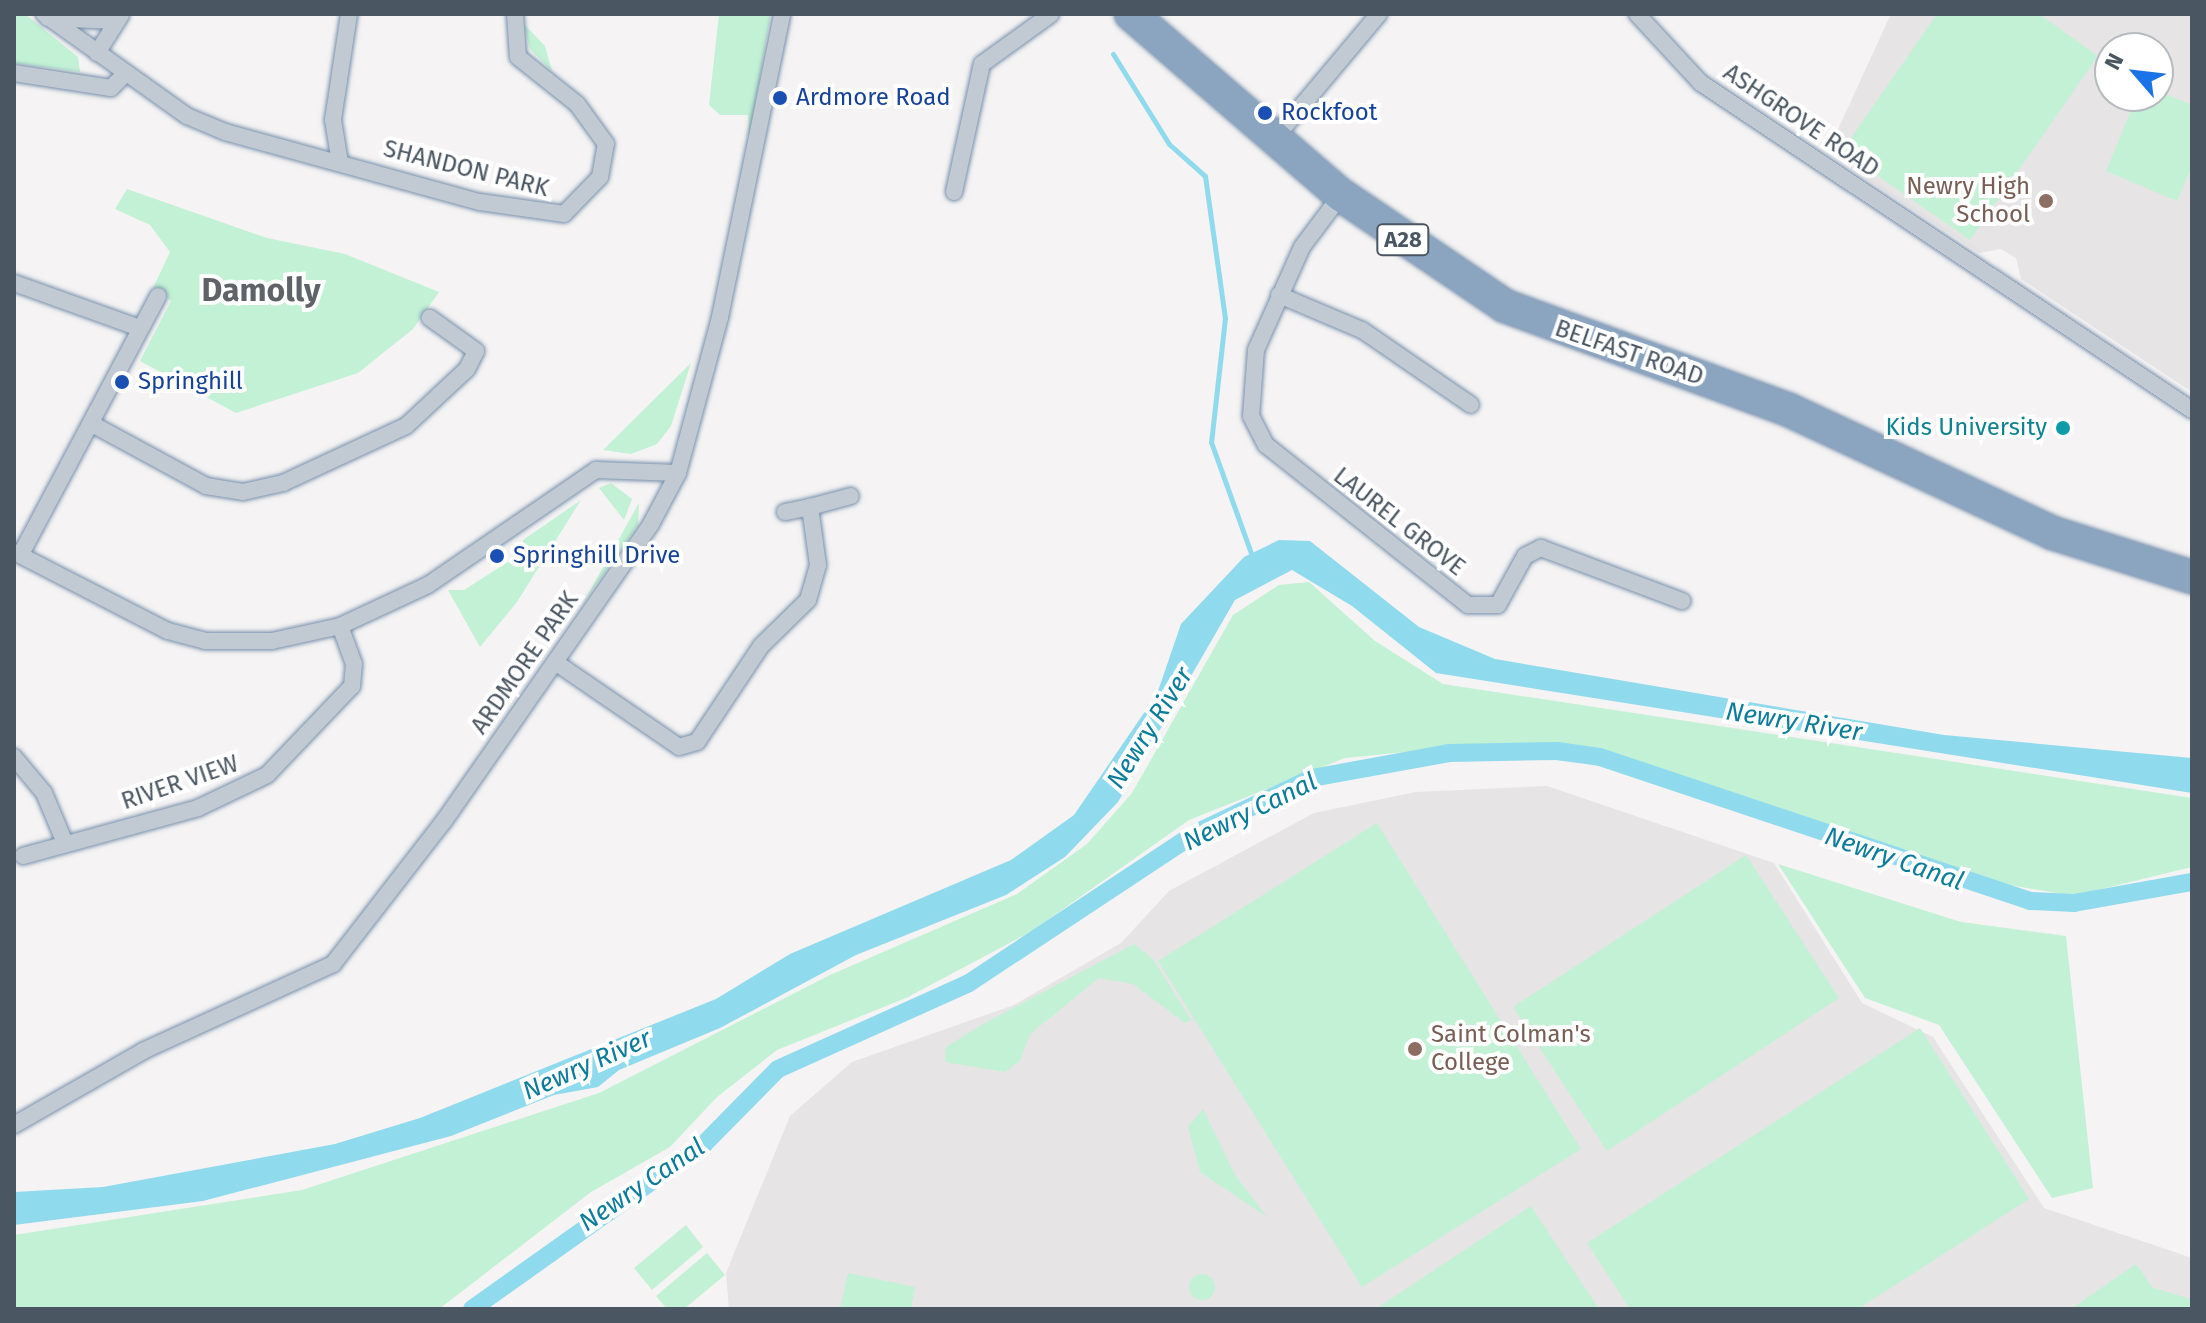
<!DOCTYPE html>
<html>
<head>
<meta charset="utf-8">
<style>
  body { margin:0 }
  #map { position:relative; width:2206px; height:1323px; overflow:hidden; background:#f5f3f3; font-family:"Fira Sans",sans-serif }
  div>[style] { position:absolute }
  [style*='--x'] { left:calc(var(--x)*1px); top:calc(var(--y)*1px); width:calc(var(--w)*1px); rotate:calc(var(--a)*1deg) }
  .education>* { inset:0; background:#e6e4e5 }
  .green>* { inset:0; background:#c3f1d5 }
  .round { border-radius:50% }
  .water>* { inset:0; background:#90daee }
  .stream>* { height:5px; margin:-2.5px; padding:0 2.5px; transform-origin:2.5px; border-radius:2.5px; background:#90daee }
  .canal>* { height:18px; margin:-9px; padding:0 9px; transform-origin:9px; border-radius:9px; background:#90daee }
  .roads { filter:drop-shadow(0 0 2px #7690ad) drop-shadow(0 0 2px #7690ad) }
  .street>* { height:16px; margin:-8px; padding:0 8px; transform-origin:8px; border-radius:8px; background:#c1cad2 }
  .highway>* { height:32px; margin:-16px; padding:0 16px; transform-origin:16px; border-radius:16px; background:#8ba5c1 }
  .dots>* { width:22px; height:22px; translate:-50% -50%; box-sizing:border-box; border:4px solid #fff; border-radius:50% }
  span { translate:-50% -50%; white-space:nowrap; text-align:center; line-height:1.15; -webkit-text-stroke:8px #fff; paint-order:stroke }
  .shield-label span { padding:2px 6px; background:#fff; border:2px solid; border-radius:6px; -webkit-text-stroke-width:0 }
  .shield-label { font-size:22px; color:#4a5661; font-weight:700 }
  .transit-label { font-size:24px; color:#164399 }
  .left { translate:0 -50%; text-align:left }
  .street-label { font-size:24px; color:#4a5661 }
  .education-label { font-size:24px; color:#785e54 }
  .right { translate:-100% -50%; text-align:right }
  .culture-label { font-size:24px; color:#0d838f }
  .water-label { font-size:26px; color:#0c7c9b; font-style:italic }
  .district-label { font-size:32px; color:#5f6368; font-weight:700 }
  .frame { position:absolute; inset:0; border:16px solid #4a5661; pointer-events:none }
  .north { position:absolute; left:2094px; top:32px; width:80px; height:80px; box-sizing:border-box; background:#fff; border:2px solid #b7bbc0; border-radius:50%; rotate:298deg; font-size:22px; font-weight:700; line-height:32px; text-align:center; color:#4a5661 }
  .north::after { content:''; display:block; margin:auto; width:28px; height:36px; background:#1a73e8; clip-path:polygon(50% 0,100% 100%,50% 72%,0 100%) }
</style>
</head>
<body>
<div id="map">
  <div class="education">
    <div style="clip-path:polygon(evenodd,1891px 14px,2192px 14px,2192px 392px,2021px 279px,2016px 258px,2001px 249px,1979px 253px,1827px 153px,1891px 14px,2110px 48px,2158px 48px,2158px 96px,2110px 96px,2110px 48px)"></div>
    <div style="clip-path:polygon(1547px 786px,1774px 863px,1862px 1003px,1933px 1037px,2044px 1208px,2192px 1258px,2192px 1309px,729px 1309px,726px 1273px,790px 1116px,852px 1062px,1014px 1005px,1121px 943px,1169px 891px,1314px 813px,1416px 792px)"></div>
  </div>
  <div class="green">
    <div style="clip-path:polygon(14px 14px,25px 14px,78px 57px,80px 72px,14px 63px)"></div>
    <div style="clip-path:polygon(719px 14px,771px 14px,749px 137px,748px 115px,720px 115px,709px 105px)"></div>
    <div style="clip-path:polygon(1937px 14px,2039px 14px,2098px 56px,1970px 240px,1842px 151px)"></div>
    <div style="clip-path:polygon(523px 23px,545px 46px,552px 71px,530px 49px)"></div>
    <div style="clip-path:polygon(2158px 91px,2192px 105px,2192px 166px,2177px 201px,2106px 171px,2137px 96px)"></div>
    <div style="clip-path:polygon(127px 189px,267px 238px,345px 254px,439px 292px,413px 329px,358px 373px,236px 413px,140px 361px,171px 301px,153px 288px,170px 252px,150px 225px,115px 209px)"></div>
    <div style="clip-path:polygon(691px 363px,671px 426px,657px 444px,631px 454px,603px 450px)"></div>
    <div style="clip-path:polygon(611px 483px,632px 499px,624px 520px,599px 488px)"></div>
    <div style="clip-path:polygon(581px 500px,517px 602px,480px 647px,448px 590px,464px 590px,522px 553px,523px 540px)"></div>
    <div style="clip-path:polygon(639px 503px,638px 525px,582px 605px)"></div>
    <div style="clip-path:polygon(1309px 582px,1375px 641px,1443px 684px,2192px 798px,2192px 867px,2073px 896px,1959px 876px,1595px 752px,1477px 745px,1345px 758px,1189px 820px,1032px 931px,906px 998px,777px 1050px,717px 1097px,670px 1147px,591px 1192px,439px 1309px,14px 1309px,14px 1235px,302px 1190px,599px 1093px,830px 975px,1017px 894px,1087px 844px,1132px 793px,1233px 615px,1279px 585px)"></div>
    <div style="clip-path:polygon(1377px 823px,1581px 1149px,1362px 1287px,1158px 961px)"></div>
    <div style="clip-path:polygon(1746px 855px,1839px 998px,1607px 1151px,1513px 1007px)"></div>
    <div style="clip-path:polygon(1778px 864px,1961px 922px,2066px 936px,2093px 1188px,2052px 1198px,1939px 1025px,1865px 998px)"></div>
    <div style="clip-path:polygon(1134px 944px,1153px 959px,1191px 1020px,1185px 1023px,1133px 984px,1099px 978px,1030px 1034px,1020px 1061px,1005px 1072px,945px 1062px,946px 1047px,983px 1024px)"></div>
    <div style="clip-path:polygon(1920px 1028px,2029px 1199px,1858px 1309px,1630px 1309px,1587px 1243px)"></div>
    <div style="clip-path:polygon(1203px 1109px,1235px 1175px,1267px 1217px,1200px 1172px,1188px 1127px)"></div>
    <div style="clip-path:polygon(1531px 1206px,1599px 1309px,1381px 1309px,1380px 1306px)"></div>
    <div style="clip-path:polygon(686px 1225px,703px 1247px,652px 1290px,634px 1268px)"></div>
    <div style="clip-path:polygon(707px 1253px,725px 1275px,684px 1309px,667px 1309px,656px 1296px)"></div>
    <div style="clip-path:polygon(2136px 1264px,2153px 1288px,2191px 1299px,2192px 1309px,2071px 1309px)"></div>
    <div style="clip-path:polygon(848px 1273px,915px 1287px,911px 1309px,840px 1309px)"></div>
    <div class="round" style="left:1189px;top:1274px;width:26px;height:26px"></div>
  </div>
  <div class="water">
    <div style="clip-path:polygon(1279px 540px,1310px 541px,1419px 627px,1495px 659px,1944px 735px,2192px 758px,2192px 793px,1436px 673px,1352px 606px,1292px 570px,1235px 600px,1118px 802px,1065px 857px,1006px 895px,856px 955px,720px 1028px,619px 1070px,598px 1087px,554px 1095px,451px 1136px,203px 1201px,14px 1225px,14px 1192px,103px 1187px,335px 1144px,420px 1118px,716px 999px,790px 954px,1011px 860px,1074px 815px,1157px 694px,1181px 624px,1244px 557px)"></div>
  </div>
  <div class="stream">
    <div style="--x:1113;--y:54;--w:106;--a:58.1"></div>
    <div style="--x:1169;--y:144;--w:48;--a:41.6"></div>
    <div style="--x:1205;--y:176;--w:143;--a:82"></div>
    <div style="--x:1225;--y:318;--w:125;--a:96.4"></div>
    <div style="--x:1211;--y:442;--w:118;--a:70.2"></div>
  </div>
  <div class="canal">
    <div style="--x:472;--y:1309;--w:285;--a:-35.4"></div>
    <div style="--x:704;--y:1144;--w:105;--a:-45.4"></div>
    <div style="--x:778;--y:1069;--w:209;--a:-24.2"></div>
    <div style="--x:969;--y:983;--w:272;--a:-33.5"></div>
    <div style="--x:1196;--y:833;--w:128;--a:-25.4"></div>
    <div style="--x:1312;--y:778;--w:139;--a:-10.3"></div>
    <div style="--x:1449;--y:753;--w:108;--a:-1.1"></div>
    <div style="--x:1557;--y:751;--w:43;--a:7.9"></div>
    <div style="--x:1600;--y:757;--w:453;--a:18.5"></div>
    <div style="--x:2030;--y:901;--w:44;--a:2.6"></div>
    <div style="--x:2074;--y:903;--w:120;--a:-10.1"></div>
  </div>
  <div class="roads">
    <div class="street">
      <div style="--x:44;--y:14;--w:176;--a:35.5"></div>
      <div style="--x:187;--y:116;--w:41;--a:22.8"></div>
      <div style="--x:225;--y:132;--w:264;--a:15.4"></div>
      <div style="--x:480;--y:202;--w:85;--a:8.1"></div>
      <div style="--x:564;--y:214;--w:52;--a:-45.8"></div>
      <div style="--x:600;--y:177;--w:34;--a:-80"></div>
      <div style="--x:606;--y:144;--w:49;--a:-125.9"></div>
      <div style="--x:577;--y:104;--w:75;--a:-141.5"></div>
      <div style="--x:518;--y:57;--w:43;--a:-94"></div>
      <div style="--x:1637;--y:14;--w:94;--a:47.2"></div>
      <div style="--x:1701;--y:83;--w:590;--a:33.66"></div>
      <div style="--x:48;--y:18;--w:68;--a:2.5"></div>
      <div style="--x:97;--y:53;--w:45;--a:-57.7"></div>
      <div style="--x:14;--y:73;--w:98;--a:8.8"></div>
      <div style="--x:111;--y:88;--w:20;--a:-45"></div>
      <div style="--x:1274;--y:139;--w:163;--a:-50"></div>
      <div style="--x:340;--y:163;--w:44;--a:-99.2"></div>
      <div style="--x:333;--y:120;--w:107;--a:-81.4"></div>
      <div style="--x:954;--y:192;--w:131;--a:-77.7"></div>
      <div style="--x:982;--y:64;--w:85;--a:-35.9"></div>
      <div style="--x:1341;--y:195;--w:65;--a:126.9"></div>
      <div style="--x:1302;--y:247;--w:113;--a:114.1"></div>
      <div style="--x:1256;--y:350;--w:66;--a:94.3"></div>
      <div style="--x:1251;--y:416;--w:33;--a:63"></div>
      <div style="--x:1266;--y:445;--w:258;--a:38.4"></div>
      <div style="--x:1468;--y:605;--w:30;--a:0"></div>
      <div style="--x:1498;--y:605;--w:56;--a:-61.1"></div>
      <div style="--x:1525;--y:556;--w:18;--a:-27"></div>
      <div style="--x:1541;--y:548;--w:151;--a:20.6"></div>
      <div style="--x:14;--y:283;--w:134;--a:19.7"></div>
      <div style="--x:1279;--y:295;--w:90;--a:22.9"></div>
      <div style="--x:1362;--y:330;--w:132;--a:34.5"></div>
      <div style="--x:92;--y:424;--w:130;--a:28.5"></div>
      <div style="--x:206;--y:486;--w:37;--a:9"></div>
      <div style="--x:243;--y:492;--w:41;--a:-12.7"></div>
      <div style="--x:283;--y:483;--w:136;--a:-24.9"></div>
      <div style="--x:406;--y:426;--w:83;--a:-43.1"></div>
      <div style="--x:467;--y:369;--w:20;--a:-63"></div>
      <div style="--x:476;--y:351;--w:57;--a:-144.3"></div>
      <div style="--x:785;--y:512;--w:25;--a:-11"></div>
      <div style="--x:14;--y:552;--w:173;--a:27.2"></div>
      <div style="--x:168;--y:631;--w:39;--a:15"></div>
      <div style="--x:206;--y:641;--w:66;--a:0"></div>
      <div style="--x:272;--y:641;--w:70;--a:-12.4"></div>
      <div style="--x:340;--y:626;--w:97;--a:-25"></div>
      <div style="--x:428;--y:585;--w:204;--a:-34.4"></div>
      <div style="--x:596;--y:470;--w:82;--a:2.1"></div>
      <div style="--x:21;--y:554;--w:292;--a:-62"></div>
      <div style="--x:555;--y:662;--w:150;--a:34.4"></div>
      <div style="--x:679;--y:747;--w:19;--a:-16"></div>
      <div style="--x:697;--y:742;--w:115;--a:-56.3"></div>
      <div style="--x:761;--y:646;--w:66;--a:-44.4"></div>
      <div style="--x:808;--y:600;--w:36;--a:-74"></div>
      <div style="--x:818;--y:565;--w:59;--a:-97.9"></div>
      <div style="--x:810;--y:507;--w:42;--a:-15"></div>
      <div style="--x:14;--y:757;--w:47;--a:50.2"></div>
      <div style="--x:44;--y:793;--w:54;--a:67.2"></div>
      <div style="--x:23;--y:856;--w:181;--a:-15.3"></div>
      <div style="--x:198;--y:808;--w:76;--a:-25.6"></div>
      <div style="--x:267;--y:775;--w:123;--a:-46.3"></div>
      <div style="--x:352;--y:686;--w:22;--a:-85"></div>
      <div style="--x:354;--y:664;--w:40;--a:-110.2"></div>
      <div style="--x:14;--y:1125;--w:149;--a:-29.8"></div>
      <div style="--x:143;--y:1051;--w:209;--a:-24.6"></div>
      <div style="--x:333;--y:964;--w:181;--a:-52.2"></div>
      <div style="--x:444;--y:821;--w:362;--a:-55.1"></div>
      <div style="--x:651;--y:524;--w:58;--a:-62.1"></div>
      <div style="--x:678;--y:473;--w:162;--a:-74.9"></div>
      <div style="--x:720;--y:317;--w:309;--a:-78.4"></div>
    </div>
    <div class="highway">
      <div style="--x:1131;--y:14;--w:277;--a:40.8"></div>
      <div style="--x:1341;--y:195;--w:198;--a:34.1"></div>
      <div style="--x:1505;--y:306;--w:302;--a:20.1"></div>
      <div style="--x:1789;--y:410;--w:291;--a:25"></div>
      <div style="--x:2053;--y:533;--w:146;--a:17.6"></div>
    </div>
  </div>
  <div class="dots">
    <div style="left:780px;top:98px;background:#1a4fb4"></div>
    <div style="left:1265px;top:113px;background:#1a4fb4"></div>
    <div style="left:2046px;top:201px;background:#8d6e63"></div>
    <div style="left:122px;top:382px;background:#1a4fb4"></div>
    <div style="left:2063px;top:428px;background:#0f9aa8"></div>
    <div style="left:497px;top:556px;background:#1a4fb4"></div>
    <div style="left:1415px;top:1049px;background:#8d6e63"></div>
  </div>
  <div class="shield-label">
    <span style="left:1403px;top:240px">A28</span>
  </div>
  <div class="transit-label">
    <span class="left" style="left:796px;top:98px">Ardmore Road</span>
    <span class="left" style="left:1281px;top:113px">Rockfoot</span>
    <span class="left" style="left:138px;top:382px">Springhill</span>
    <span class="left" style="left:513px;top:556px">Springhill Drive</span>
  </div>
  <div class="street-label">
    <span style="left:1801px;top:121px;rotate:34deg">ASHGROVE ROAD</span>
    <span style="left:466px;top:169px;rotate:14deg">SHANDON PARK</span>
    <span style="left:1629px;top:353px;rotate:19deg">BELFAST ROAD</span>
    <span style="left:1399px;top:522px;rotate:38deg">LAUREL GROVE</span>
    <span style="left:525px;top:663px;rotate:-55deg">ARDMORE PARK</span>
    <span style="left:180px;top:783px;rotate:-19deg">RIVER VIEW</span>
  </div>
  <div class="education-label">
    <span class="right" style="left:2030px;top:201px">Newry High<br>School</span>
    <span class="left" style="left:1431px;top:1049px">Saint Colman's<br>College</span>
  </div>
  <div class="culture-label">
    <span class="right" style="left:2047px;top:428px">Kids University</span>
  </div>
  <div class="water-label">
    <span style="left:1794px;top:722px;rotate:9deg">Newry River</span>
    <span style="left:1150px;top:728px;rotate:-58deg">Newry River</span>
    <span style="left:1250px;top:812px;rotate:-26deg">Newry Canal</span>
    <span style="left:1894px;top:859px;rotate:19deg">Newry Canal</span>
    <span style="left:587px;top:1065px;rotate:-24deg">Newry River</span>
    <span style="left:642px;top:1185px;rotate:-34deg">Newry Canal</span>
  </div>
  <div class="district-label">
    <span style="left:261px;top:290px">Damolly</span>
  </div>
  <div class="frame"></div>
  <div class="north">N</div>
</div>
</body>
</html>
